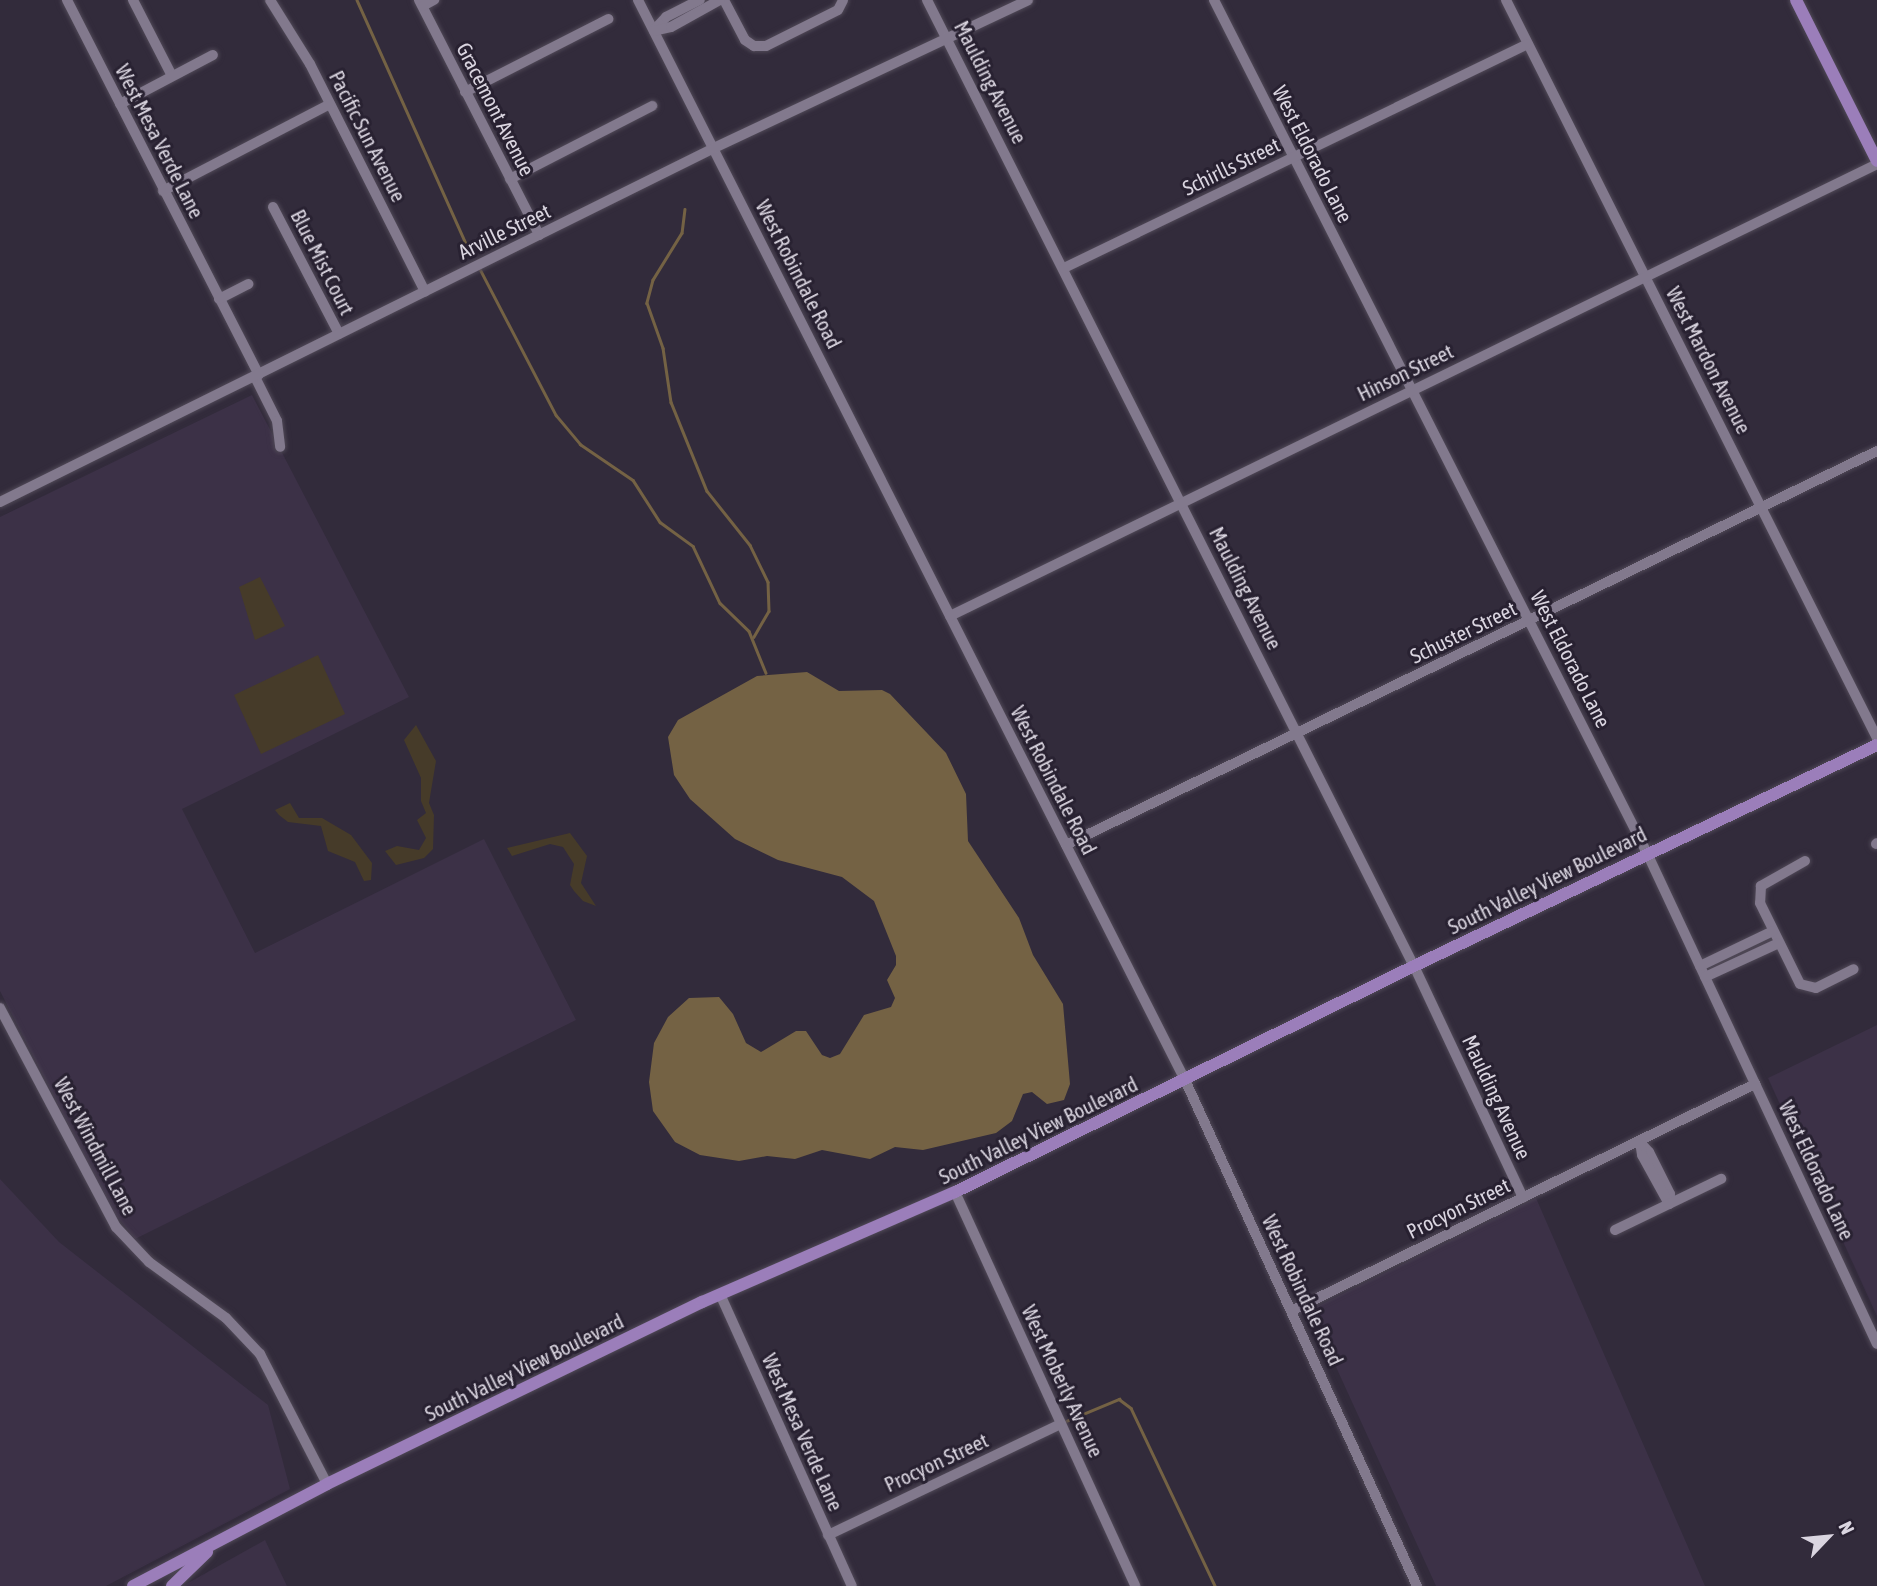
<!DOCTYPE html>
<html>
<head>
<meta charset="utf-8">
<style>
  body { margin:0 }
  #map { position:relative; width:1877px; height:1586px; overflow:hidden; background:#322b3b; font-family:"Asap Condensed",sans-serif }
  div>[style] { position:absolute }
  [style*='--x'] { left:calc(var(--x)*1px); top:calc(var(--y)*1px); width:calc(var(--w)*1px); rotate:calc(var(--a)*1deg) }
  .built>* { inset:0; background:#3c3147 }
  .green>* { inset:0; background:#463b29 }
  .water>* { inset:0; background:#746244 }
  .stream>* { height:2.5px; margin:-1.25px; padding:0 1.25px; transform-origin:1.25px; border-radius:1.25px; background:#746244 }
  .roads { filter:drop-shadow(0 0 2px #504957) drop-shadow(0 0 2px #504957) }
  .minor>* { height:10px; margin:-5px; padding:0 5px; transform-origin:5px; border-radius:5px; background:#82798d }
  .major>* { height:12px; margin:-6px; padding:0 6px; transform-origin:6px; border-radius:6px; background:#9b7eba }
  span { translate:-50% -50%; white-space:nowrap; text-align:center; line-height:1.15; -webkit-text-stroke:6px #282131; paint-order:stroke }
  .street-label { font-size:21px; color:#dad5e0 }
  .north { position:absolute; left:1793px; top:1502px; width:70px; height:70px; -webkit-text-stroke:5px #282131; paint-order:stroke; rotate:64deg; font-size:19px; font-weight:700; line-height:28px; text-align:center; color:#dad5e0 }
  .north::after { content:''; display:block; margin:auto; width:24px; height:32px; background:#dad5e0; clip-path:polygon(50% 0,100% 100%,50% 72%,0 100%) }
</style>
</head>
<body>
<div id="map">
  <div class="built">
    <div style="clip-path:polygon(252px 395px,409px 697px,182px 809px,255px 953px,484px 839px,576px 1020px,135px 1239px,111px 1209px,0 991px,0 517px)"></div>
    <div style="clip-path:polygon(1877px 1025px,1877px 1316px,1768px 1078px)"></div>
    <div style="clip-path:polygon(0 1179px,59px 1242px,268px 1405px,290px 1489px,106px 1586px,0 1586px)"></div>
    <div style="clip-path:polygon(1536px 1198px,1688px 1547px,1705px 1586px,1436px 1586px,1310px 1310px)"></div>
    <div style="clip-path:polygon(265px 1540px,287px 1586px,183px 1586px,197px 1578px)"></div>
  </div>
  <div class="green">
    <div style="clip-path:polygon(260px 577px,285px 626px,255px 640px,239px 587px)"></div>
    <div style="clip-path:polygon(318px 655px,345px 714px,261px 754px,234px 695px)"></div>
    <div style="clip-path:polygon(416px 725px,436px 761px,429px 803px,434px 815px,433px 849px,424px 858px,396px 865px,385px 851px,397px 846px,419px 850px,426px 838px,417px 820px,426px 813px,421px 801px,421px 778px,404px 740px)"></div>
    <div style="clip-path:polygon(290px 803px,299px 818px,322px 818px,351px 835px,372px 863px,371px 880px,364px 881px,355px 862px,328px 851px,321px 826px,288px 822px,279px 815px,275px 810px)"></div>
    <div style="clip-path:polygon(570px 833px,587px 856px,581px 883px,596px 906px,583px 901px,574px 891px,570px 885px,574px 864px,563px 847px,550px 844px,512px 856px,507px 848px)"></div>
  </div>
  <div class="water">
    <div style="clip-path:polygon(807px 672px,839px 691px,882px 690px,890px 694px,946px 753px,966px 794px,968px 841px,1019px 918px,1033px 955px,1063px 1004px,1070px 1084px,1064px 1100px,1047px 1104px,1032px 1092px,1023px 1094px,1012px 1121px,996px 1133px,923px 1150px,895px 1147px,870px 1159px,822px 1150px,795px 1159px,767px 1156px,739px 1161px,700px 1155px,675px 1142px,653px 1111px,649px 1082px,654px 1043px,668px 1017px,689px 998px,719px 997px,733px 1014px,746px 1043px,761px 1052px,796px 1031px,806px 1031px,822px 1055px,830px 1058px,840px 1054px,864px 1015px,891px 1007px,895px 998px,887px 980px,896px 965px,896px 956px,874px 901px,842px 877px,778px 860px,735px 839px,690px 799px,674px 775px,668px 737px,678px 720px,757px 676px)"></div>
  </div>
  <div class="stream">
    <div style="--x:357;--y:0;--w:274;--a:65.9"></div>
    <div style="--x:685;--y:209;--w:24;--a:97"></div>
    <div style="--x:682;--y:233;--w:55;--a:121.7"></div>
    <div style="--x:653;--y:280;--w:24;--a:105"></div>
    <div style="--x:647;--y:303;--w:48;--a:70.4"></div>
    <div style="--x:663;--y:348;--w:55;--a:81.6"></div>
    <div style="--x:671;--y:402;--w:96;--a:68"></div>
    <div style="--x:707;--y:491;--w:69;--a:51.5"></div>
    <div style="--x:750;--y:545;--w:41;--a:64.1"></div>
    <div style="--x:768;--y:582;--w:29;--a:88"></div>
    <div style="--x:769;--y:611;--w:30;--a:120"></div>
    <div style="--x:480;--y:269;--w:165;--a:62.5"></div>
    <div style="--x:556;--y:415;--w:38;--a:50"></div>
    <div style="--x:580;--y:444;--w:64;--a:34.2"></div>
    <div style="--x:633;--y:480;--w:50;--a:57.3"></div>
    <div style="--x:660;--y:522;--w:41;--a:36"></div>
    <div style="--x:693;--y:546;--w:63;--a:64.7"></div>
    <div style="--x:720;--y:603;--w:40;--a:44"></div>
    <div style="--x:749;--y:631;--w:45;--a:68"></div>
    <div style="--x:1064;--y:1422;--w:60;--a:-22.7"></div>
    <div style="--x:1119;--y:1399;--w:15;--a:37"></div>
    <div style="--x:1131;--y:1408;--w:197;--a:64.7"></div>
  </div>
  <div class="roads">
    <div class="minor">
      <div style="--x:67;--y:0;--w:421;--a:62.9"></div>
      <div style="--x:133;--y:0;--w:85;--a:62.8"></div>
      <div style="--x:270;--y:0;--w:75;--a:58"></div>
      <div style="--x:310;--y:64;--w:255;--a:63.2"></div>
      <div style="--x:419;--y:0;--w:264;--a:62.9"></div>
      <div style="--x:638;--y:0;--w:1211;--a:63.14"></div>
      <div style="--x:1185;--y:1080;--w:557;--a:65.37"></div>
      <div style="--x:724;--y:0;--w:45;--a:62.3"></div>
      <div style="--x:745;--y:40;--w:11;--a:34"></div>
      <div style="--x:754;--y:46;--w:12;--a:0"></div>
      <div style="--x:766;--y:46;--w:80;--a:-26.6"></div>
      <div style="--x:838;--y:10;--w:11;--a:-63"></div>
      <div style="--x:927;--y:0;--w:1082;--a:63.25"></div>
      <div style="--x:1414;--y:966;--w:256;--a:64.8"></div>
      <div style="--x:1214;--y:0;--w:957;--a:63.09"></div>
      <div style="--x:1647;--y:853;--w:542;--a:64.9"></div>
      <div style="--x:1506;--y:0;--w:826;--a:63.31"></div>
      <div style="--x:423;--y:6;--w:13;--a:-29"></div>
      <div style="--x:654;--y:30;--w:18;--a:-47"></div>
      <div style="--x:666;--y:17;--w:38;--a:-27"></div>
      <div style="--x:654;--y:31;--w:17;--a:-13"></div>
      <div style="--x:671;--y:27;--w:56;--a:-28.9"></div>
      <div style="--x:465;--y:92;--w:161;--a:-27"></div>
      <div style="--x:120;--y:104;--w:105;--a:-27.8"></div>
      <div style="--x:510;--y:179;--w:160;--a:-27.2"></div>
      <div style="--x:163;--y:191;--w:188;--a:-27.5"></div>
      <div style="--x:273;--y:207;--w:143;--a:62.5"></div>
      <div style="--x:1064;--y:268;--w:515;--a:-25.77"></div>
      <div style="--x:219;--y:299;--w:33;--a:-27"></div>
      <div style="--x:255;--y:377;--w:49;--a:63.4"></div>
      <div style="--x:277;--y:421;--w:26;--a:83"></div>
      <div style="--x:0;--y:502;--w:797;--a:-26.37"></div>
      <div style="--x:714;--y:148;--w:347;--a:-25.2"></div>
      <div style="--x:950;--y:616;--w:1031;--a:-25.99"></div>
      <div style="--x:1876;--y:844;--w:1;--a:-45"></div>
      <div style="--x:1066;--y:845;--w:902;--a:-25.91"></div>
      <div style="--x:1805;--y:861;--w:51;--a:150.4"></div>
      <div style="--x:1761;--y:886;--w:17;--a:93"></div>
      <div style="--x:1760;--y:903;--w:90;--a:63.7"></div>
      <div style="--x:1800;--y:984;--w:16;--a:14"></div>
      <div style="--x:1816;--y:988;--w:42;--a:-26.6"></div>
      <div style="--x:1700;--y:966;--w:81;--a:-25.6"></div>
      <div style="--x:1705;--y:977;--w:81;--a:-24.7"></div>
      <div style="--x:0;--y:1008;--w:248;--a:62.1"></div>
      <div style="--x:116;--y:1227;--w:48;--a:46.7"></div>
      <div style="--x:149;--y:1262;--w:95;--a:36"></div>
      <div style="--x:226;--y:1318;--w:50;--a:46.6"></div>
      <div style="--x:260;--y:1354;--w:146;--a:62.7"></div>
      <div style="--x:1639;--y:1141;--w:15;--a:48"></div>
      <div style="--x:1649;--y:1152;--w:47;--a:63.4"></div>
      <div style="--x:1670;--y:1194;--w:10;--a:96"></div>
      <div style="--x:1640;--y:1142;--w:13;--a:81"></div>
      <div style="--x:1642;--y:1155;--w:56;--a:61.1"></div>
      <div style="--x:955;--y:1192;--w:433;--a:65.4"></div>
      <div style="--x:1615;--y:1230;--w:118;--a:-25.7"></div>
      <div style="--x:720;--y:1294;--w:320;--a:65.7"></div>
      <div style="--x:1291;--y:1311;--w:517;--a:-26.07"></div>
      <div style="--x:828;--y:1535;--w:258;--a:-25.5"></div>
    </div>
    <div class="major">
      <div style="--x:1796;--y:0;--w:180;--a:63.3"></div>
      <div style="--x:133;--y:1586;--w:219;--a:-27.7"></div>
      <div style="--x:327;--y:1484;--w:417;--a:-25.9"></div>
      <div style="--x:702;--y:1302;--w:276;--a:-23.5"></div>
      <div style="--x:955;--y:1192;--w:512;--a:-26.21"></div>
      <div style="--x:1414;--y:966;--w:513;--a:-25.52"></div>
      <div style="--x:172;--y:1586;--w:49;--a:-44.2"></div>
    </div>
  </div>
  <div class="street-label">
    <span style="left:991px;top:82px;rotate:63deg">Maulding Avenue</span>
    <span style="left:496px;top:109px;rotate:63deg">Gracemont Avenue</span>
    <span style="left:368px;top:136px;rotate:63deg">Pacific Sun Avenue</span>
    <span style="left:160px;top:141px;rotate:63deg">West Mesa Verde Lane</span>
    <span style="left:1313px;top:154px;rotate:63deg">West Eldorado Lane</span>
    <span style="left:1231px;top:166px;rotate:-26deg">Schirlls Street</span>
    <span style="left:504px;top:231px;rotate:-26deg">Arville Street</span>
    <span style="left:323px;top:262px;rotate:63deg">Blue Mist Court</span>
    <span style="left:799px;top:274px;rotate:63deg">West Robindale Road</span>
    <span style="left:1709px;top:360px;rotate:63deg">West Mardon Avenue</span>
    <span style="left:1405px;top:372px;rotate:-26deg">Hinson Street</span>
    <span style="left:1246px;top:588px;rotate:63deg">Maulding Avenue</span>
    <span style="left:1463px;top:632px;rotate:-26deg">Schuster Street</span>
    <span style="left:1571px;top:659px;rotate:63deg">West Eldorado Lane</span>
    <span style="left:1054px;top:780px;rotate:63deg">West Robindale Road</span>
    <span style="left:1547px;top:880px;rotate:-26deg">South Valley View Boulevard</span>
    <span style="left:1497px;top:1097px;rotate:65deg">Maulding Avenue</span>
    <span style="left:1038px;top:1130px;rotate:-26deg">South Valley View Boulevard</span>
    <span style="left:96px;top:1146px;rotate:62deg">West Windmill Lane</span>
    <span style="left:1817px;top:1170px;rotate:65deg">West Eldorado Lane</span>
    <span style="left:1458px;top:1208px;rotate:-26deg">Procyon Street</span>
    <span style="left:1303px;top:1290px;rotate:65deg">West Robindale Road</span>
    <span style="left:524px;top:1367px;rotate:-26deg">South Valley View Boulevard</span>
    <span style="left:1063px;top:1381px;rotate:65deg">West Moberly Avenue</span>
    <span style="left:803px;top:1432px;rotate:66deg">West Mesa Verde Lane</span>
    <span style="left:936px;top:1462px;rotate:-25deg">Procyon Street</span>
  </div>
  <div class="north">N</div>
</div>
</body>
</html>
